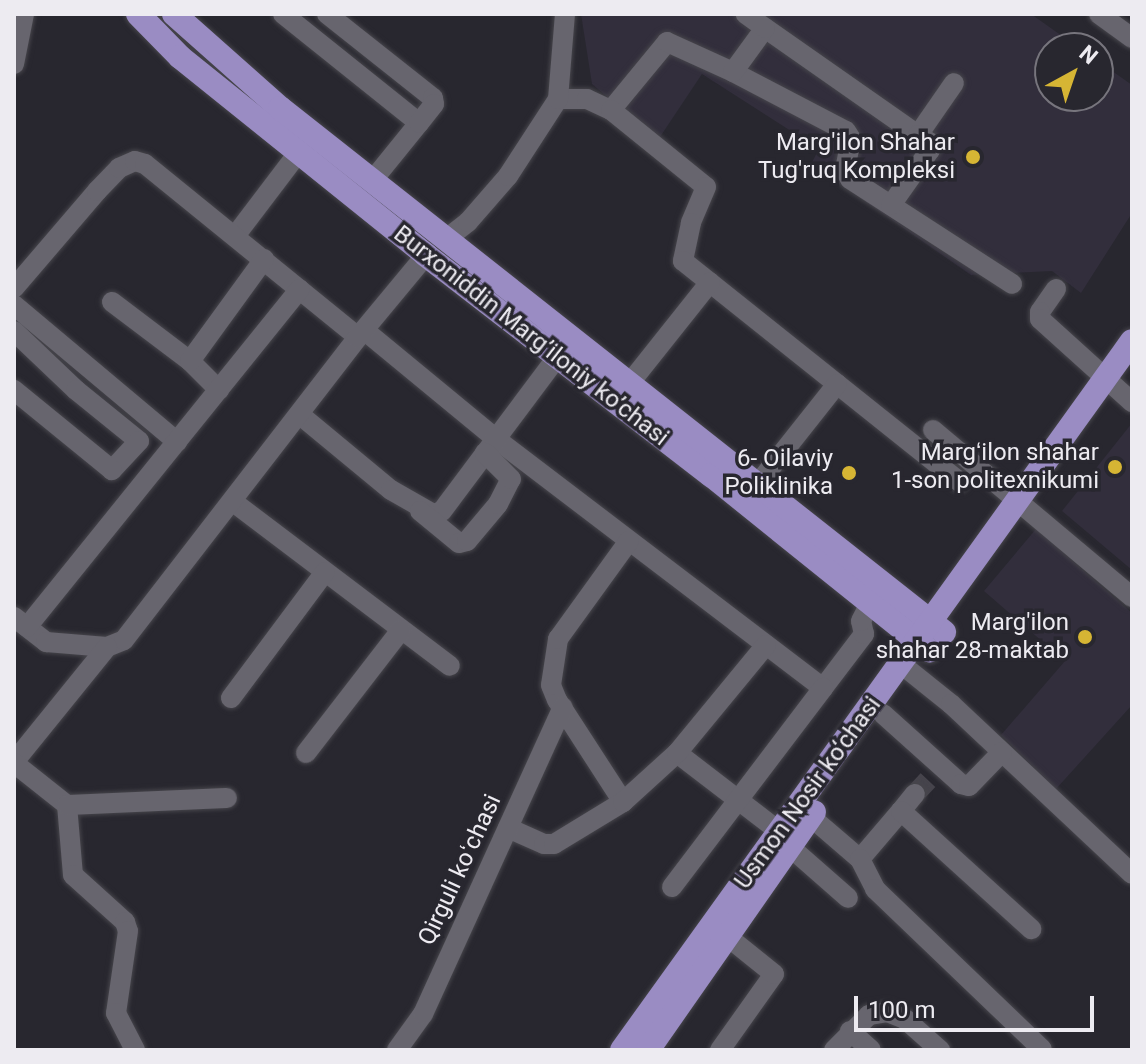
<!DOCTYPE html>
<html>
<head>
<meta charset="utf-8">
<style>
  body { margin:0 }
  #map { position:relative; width:1146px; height:1064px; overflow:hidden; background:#28272f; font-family:Roboto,sans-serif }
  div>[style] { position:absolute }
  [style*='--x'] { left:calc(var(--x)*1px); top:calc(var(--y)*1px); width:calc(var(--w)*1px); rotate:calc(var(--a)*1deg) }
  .built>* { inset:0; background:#322e3c }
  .minor-tunnel>* { height:20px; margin-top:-10px; transform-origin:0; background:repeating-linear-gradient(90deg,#46444c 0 20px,transparent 0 30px) }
  .roads { filter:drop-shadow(0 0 2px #46454b) drop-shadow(0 0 2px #46454b) }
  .minor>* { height:20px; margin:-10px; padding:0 10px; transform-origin:10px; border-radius:10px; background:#67656e }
  .major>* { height:24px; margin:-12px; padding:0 12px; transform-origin:12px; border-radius:12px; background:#9a8cc3 }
  .dots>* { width:22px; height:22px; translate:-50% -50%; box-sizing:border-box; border:4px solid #28272f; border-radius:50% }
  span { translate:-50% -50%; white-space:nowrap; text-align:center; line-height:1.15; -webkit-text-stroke:7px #28272f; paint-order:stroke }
  .poi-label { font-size:24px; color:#edebf1 }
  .right { translate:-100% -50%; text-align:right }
  .street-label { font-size:24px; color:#edebf1 }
  .frame { position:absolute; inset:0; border:16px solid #edebf1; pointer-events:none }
  .north { position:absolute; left:1034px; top:32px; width:80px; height:80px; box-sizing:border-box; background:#28272f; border:2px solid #77757d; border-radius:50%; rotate:40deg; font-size:22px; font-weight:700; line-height:32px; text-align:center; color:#edebf1 }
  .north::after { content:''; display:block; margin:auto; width:28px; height:36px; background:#d6b534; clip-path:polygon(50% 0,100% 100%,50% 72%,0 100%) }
  .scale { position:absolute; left:854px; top:996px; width:240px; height:36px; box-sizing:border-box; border:4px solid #edebf1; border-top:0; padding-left:10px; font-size:24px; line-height:28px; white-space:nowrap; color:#edebf1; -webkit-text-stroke:6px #28272f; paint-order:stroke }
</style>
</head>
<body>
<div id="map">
  <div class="built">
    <div style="clip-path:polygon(581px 14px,1031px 14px,1079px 48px,1050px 48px,1050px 96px,1098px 96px,1098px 61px,1132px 85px,1132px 213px,1081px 293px,1052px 271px,971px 275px,811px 164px,819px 149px,702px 74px,658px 140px,592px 84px)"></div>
    <div style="clip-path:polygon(1132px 423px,1132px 570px,1062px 511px)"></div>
    <div style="clip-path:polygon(1036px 529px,1132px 613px,1132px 705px,1056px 789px,1001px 735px,1065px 661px,984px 591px)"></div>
  </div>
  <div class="minor-tunnel">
    <div style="--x:915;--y:794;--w:19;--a:-47"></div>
  </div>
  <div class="roads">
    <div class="minor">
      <div style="--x:283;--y:14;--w:174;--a:38.7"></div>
      <div style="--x:419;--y:123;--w:75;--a:129"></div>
      <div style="--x:327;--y:14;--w:135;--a:38.4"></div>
      <div style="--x:433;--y:98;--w:6;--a:81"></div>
      <div style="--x:434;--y:104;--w:24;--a:128"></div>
      <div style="--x:1099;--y:14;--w:41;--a:36"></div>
      <div style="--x:765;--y:28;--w:187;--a:35"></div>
      <div style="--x:918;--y:135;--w:63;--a:-55.3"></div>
      <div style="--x:14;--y:64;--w:51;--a:-78.7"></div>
      <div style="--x:733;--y:72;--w:127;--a:27.6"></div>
      <div style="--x:846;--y:131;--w:9;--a:58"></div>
      <div style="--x:851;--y:139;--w:32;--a:101"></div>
      <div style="--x:845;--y:170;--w:10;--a:61"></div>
      <div style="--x:850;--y:179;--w:193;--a:32.9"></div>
      <div style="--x:558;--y:99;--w:29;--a:0"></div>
      <div style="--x:587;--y:99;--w:26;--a:25"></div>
      <div style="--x:611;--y:110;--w:88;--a:-50.5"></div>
      <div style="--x:667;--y:42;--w:72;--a:24.4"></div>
      <div style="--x:733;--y:72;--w:54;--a:-54"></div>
      <div style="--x:765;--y:28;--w:24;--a:-144"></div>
      <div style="--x:611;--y:110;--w:122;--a:39"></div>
      <div style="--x:706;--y:187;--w:39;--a:113"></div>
      <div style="--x:691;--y:223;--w:39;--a:102"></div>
      <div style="--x:683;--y:261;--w:354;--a:38.6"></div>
      <div style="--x:891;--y:205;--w:67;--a:-54.7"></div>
      <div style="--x:930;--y:150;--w:8;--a:-97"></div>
      <div style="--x:929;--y:142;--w:13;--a:-148"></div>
      <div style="--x:235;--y:236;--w:104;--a:-52.8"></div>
      <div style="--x:445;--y:240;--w:29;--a:-38"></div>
      <div style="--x:468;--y:222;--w:61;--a:-49"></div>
      <div style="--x:508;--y:176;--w:92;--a:-57"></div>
      <div style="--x:558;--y:99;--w:85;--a:-85.3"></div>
      <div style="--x:14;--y:288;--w:128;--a:-49.4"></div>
      <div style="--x:97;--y:191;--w:32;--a:-46"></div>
      <div style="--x:119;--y:168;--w:17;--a:-24"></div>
      <div style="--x:135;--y:161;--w:10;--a:17"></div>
      <div style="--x:145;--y:164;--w:274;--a:39.1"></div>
      <div style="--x:1056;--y:289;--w:28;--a:125"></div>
      <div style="--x:1040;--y:312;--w:7;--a:90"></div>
      <div style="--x:1040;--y:319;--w:124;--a:42.1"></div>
      <div style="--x:112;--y:302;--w:98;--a:37.1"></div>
      <div style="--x:14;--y:305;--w:213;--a:40"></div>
      <div style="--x:364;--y:330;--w:171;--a:39.5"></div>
      <div style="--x:496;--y:439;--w:411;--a:37.3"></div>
      <div style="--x:823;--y:688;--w:68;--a:-52.8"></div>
      <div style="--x:864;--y:634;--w:13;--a:-103"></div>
      <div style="--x:861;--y:621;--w:20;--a:-63"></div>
      <div style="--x:14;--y:331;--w:86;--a:43.6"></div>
      <div style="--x:76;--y:390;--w:81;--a:39"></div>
      <div style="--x:139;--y:441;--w:40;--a:133"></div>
      <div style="--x:112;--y:470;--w:127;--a:-140.8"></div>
      <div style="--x:629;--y:384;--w:130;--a:-51.5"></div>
      <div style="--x:219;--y:390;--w:41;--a:-135"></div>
      <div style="--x:190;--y:361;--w:126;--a:-54"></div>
      <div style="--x:299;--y:414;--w:119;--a:39.6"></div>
      <div style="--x:391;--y:490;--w:48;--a:29.7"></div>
      <div style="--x:433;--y:514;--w:9;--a:-18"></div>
      <div style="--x:442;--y:511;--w:192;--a:-53.2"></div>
      <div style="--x:933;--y:430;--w:260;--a:40"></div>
      <div style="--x:757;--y:485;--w:129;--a:-51.6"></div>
      <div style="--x:232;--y:501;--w:273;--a:37.1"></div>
      <div style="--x:420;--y:511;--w:50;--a:39.4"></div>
      <div style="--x:459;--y:543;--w:8;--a:-14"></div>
      <div style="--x:467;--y:541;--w:48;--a:-50"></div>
      <div style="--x:498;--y:504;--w:28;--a:-63"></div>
      <div style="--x:511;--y:479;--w:37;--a:-135"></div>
      <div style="--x:14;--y:617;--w:41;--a:38"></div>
      <div style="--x:46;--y:642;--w:61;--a:4.7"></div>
      <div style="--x:107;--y:647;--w:18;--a:-22"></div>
      <div style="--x:124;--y:640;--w:383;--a:-52.3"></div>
      <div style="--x:358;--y:337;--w:107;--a:-50.3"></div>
      <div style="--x:27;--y:627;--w:434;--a:-51.1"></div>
      <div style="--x:901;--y:664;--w:64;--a:38.7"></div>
      <div style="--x:951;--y:704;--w:248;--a:43.2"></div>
      <div style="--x:231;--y:698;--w:157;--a:-53.3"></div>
      <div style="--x:883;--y:714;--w:105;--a:41.9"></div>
      <div style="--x:961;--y:784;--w:8;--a:14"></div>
      <div style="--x:969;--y:786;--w:47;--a:-45.9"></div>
      <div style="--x:306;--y:753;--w:155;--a:-52.3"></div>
      <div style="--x:677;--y:753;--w:130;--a:37.5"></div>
      <div style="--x:14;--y:762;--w:148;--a:-51"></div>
      <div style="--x:14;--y:763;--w:68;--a:38.4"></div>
      <div style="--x:67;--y:805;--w:70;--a:85.1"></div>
      <div style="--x:73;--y:875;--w:70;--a:42.1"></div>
      <div style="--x:125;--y:922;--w:9;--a:72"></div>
      <div style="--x:128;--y:931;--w:83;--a:98.3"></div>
      <div style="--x:116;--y:1013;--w:42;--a:62.8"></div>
      <div style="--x:623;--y:802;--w:121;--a:-122.9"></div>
      <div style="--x:557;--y:700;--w:16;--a:-112"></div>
      <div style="--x:551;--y:685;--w:47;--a:-81.3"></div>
      <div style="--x:558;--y:639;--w:121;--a:-54.1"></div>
      <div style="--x:67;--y:805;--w:160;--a:-2.5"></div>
      <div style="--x:901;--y:811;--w:22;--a:-51"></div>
      <div style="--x:811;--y:817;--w:65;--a:40.6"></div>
      <div style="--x:860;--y:859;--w:63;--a:-49.5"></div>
      <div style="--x:901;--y:811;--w:176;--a:42.2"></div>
      <div style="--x:508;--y:828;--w:39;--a:24"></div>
      <div style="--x:544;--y:844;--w:10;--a:0"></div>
      <div style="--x:554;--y:844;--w:81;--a:-31.3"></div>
      <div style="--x:623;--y:802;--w:73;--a:-42.2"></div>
      <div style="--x:677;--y:753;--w:140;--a:-50.5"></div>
      <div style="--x:790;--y:847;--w:77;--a:41.3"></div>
      <div style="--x:860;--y:859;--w:34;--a:63"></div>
      <div style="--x:875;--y:889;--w:231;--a:43.8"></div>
      <div style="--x:672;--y:887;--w:250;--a:-52.8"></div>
      <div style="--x:850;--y:1031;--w:28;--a:42"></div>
      <div style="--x:397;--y:1050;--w:44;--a:-54.2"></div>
      <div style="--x:423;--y:1014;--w:337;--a:-65.5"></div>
      <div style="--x:720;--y:1050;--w:93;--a:-54.6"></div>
      <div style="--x:774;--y:974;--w:59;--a:-141.2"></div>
      <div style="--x:834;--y:1050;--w:49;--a:-45"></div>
      <div style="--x:869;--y:1015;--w:18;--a:-9"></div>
      <div style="--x:887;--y:1012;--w:19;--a:21"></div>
      <div style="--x:905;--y:1019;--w:47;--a:41.5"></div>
    </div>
    <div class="major">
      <div style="--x:138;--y:14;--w:60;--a:45.7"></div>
      <div style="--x:180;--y:57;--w:316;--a:38.8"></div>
      <div style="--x:426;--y:255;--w:360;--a:37.7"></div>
      <div style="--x:711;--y:475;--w:280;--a:38.8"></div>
      <div style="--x:174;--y:14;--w:142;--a:41.6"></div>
      <div style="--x:280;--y:108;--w:846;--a:38.28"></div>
      <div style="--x:622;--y:1050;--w:873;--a:-54.27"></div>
      <div style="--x:648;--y:1050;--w:290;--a:-55.1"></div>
    </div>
  </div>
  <div class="dots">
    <div style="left:973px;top:157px;background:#d6b534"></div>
    <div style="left:1115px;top:467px;background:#d6b534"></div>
    <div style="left:849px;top:473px;background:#d6b534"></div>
    <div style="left:1085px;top:637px;background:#d6b534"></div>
  </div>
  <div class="poi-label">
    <span class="right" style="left:955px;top:157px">Marg'ilon Shahar<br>Tug'ruq Kompleksi</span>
    <span class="right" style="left:1099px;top:467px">Margʻilon shahar<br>1-son politexnikumi</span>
    <span class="right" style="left:833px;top:473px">6- Oilaviy<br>Poliklinika</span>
    <span class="right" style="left:1069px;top:637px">Marg'ilon<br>shahar 28-maktab</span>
  </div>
  <div class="street-label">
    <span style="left:531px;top:336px;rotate:38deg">Burxoniddin Marg’iloniy ko’chasi</span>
    <span style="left:808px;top:793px;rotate:-54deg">Usmon Nosir ko‘chasi</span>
    <span style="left:460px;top:870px;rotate:-65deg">Qirguli koʻchasi</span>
  </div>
  <div class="frame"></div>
  <div class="north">N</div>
  <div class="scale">100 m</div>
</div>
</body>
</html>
